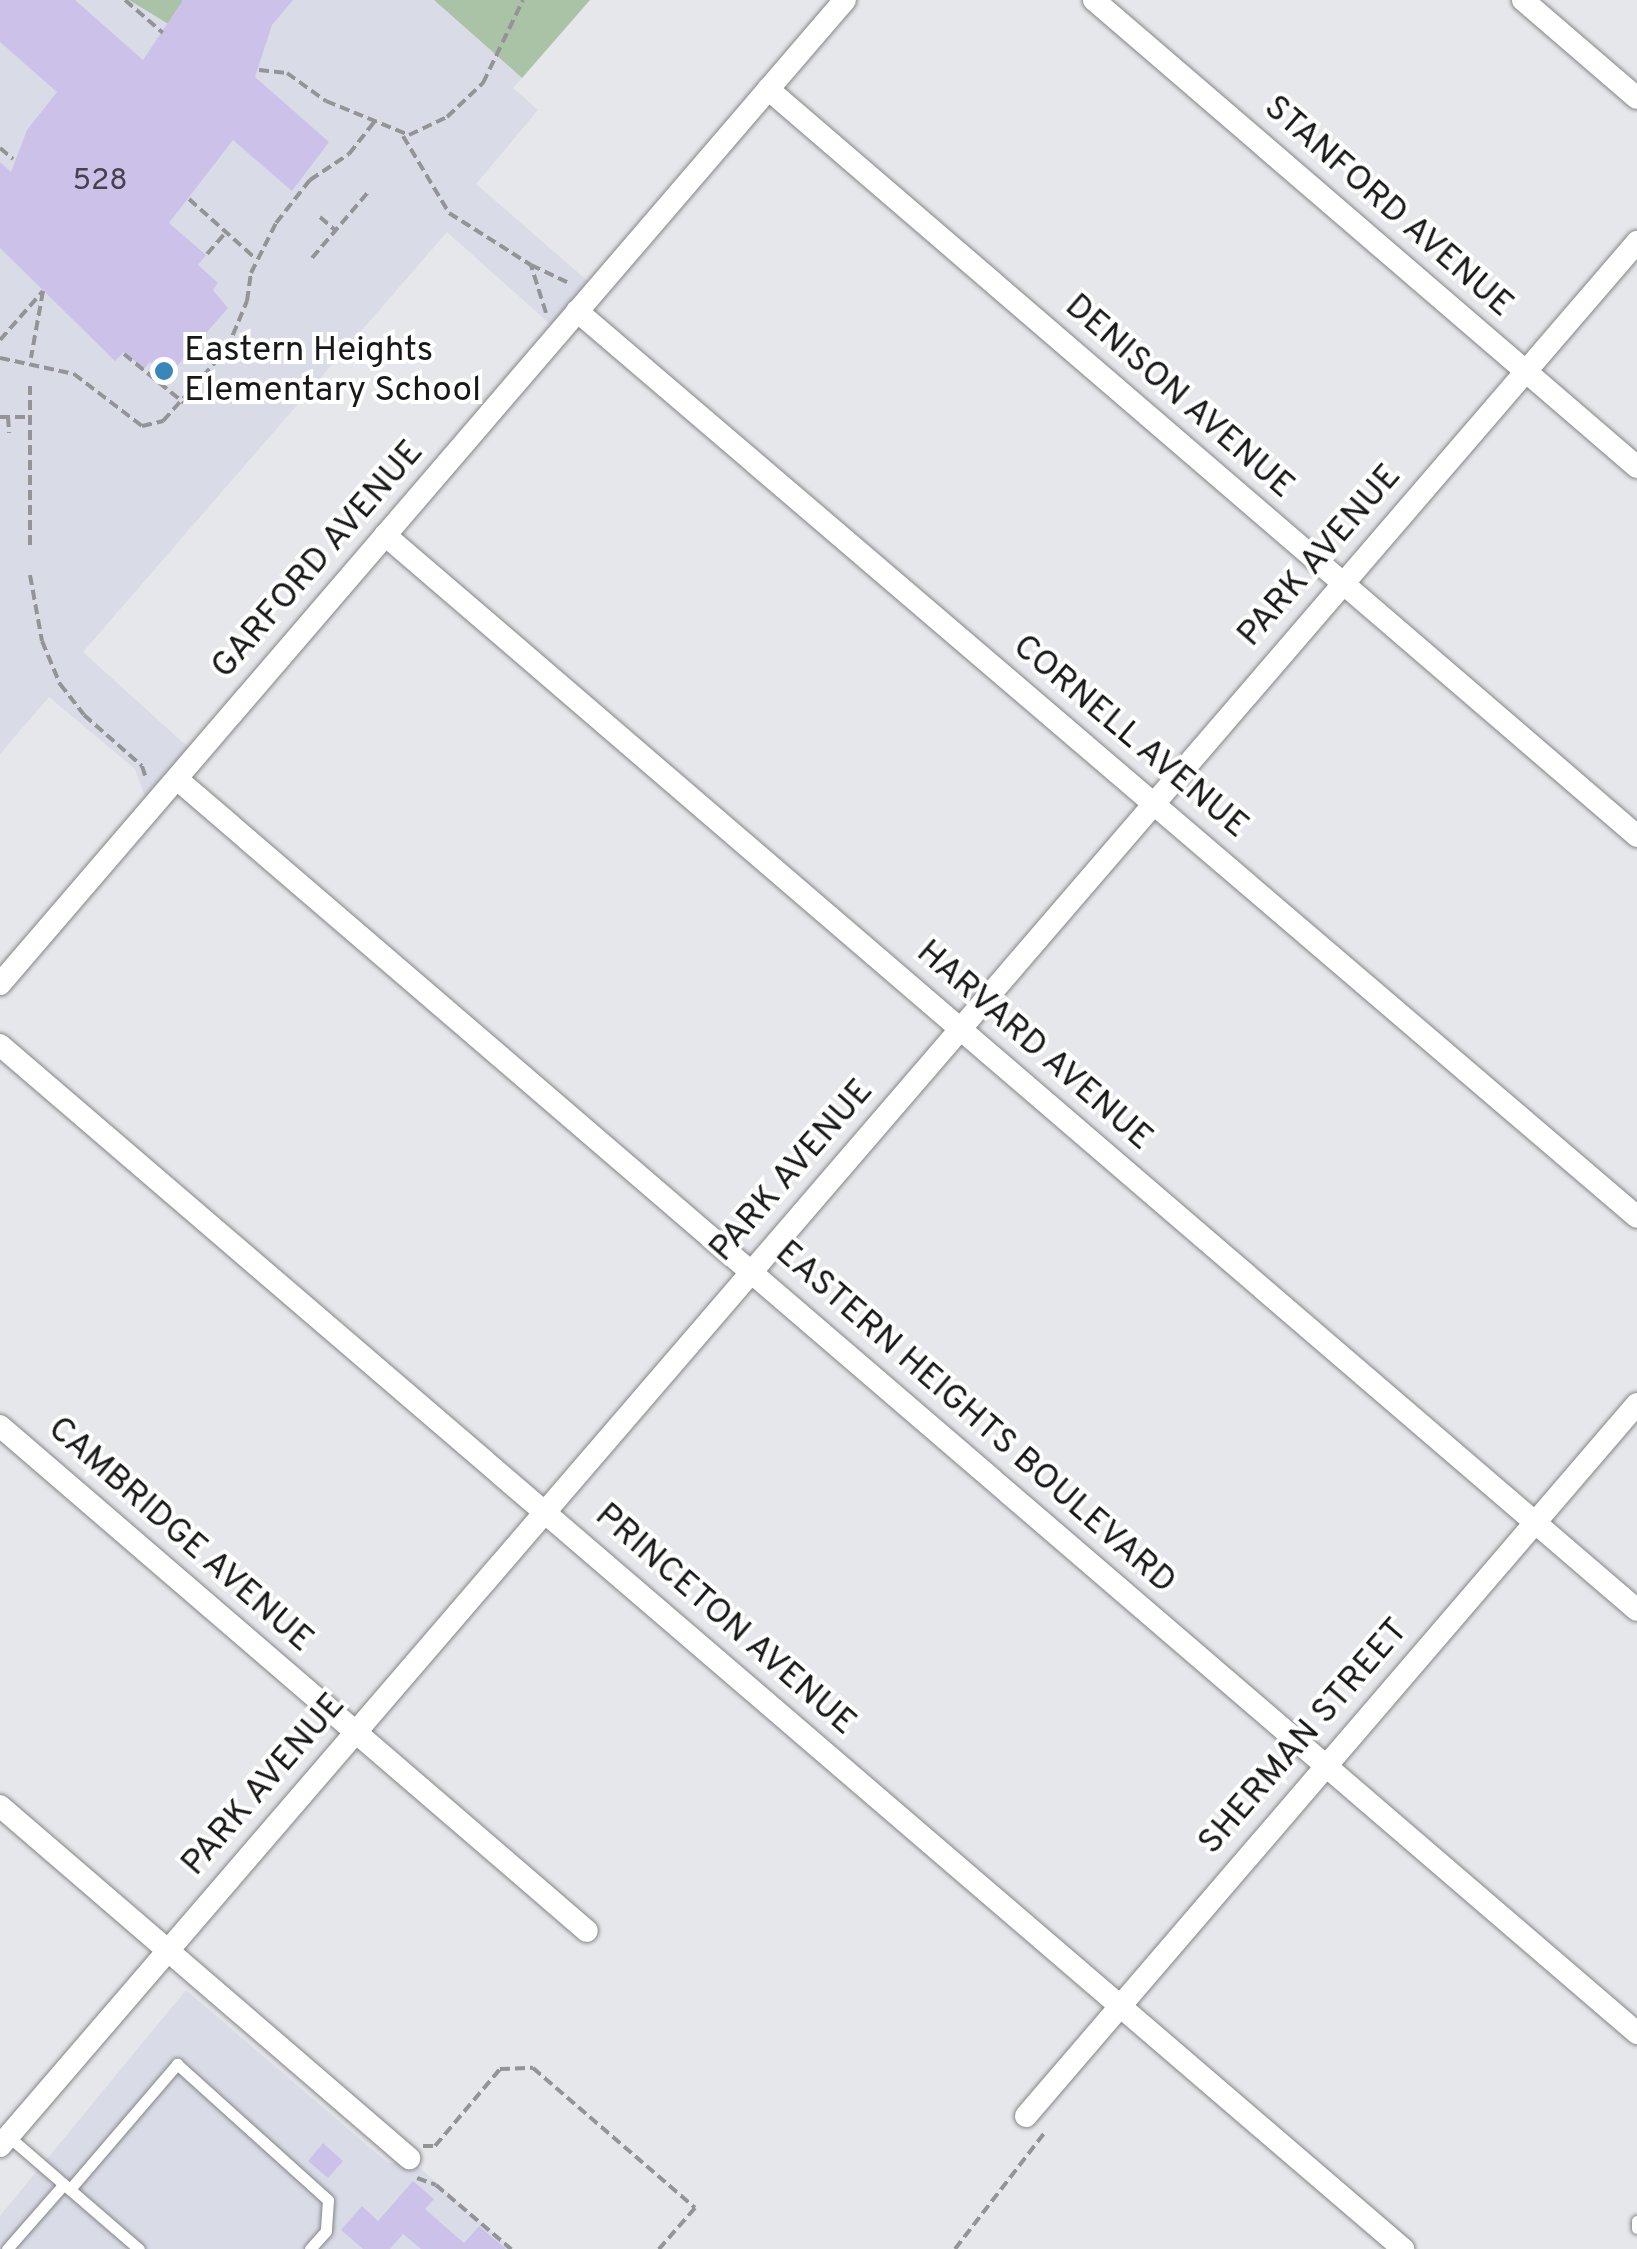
<!DOCTYPE html>
<html>
<head>
<meta charset="utf-8">
<style>
  body { margin:0 }
  #map { position:relative; width:1637px; height:2249px; overflow:hidden; background:#e6e7ea; font-family:Overpass,sans-serif }
  div>[style] { position:absolute }
  [style*='--x'] { left:calc(var(--x)*1px); top:calc(var(--y)*1px); width:calc(var(--w)*1px); rotate:calc(var(--a)*1deg) }
  .built>* { inset:0; background:#d9dce6 }
  .green>* { inset:0; background:#aac2a6 }
  .building>* { inset:0; background:#ccc2e9 }
  .path>* { height:4px; margin-top:-2px; transform-origin:0; background:repeating-linear-gradient(90deg,#949497 0 10px,transparent 0 15px) }
  .roads { filter:drop-shadow(0 0 2px #848588) drop-shadow(0 0 2px #848588) }
  .service>* { height:11px; margin:-5.5px; padding:0 5.5px; transform-origin:5.5px; border-radius:5.5px; background:#fff }
  .minor>* { height:22px; margin:-11px; padding:0 11px; transform-origin:11px; border-radius:11px; background:#fff }
  .dots>* { width:28px; height:28px; translate:-50% -50%; box-sizing:border-box; border:5px solid #fff; border-radius:50% }
  span { translate:-50% -50%; white-space:nowrap; text-align:center; line-height:1.15; -webkit-text-stroke:8px #fff; paint-order:stroke }
  .number-label { font-size:30px; color:#45424d }
  .number-label span { -webkit-text-stroke-width:0 }
  .street-label { font-size:35px; color:#181819 }
  .poi-label { font-size:35px; color:#181819 }
  .left { translate:0 -50%; text-align:left }
</style>
</head>
<body>
<div id="map">
  <div class="built">
    <div style="clip-path:polygon(0 0,434px 0,522px 78px,513px 88px,538px 110px,476px 184px,590px 283px,552px 326px,447px 232px,83px 652px,189px 748px,145px 797px,135px 769px,49px 697px,0 754px)"></div>
    <div style="clip-path:polygon(186px 1990px,388px 2163px,412px 2161px,512px 2249px,0 2249px,0 2216px)"></div>
  </div>
  <div class="green">
    <div style="clip-path:polygon(129px 0,182px 0,183px 1px,170px 25px)"></div>
    <div style="clip-path:polygon(434px 0,590px 0,522px 78px)"></div>
  </div>
  <div class="building">
    <div style="clip-path:polygon(0 0,75px 0,143px 60px,183px 0,293px 0,272px 25px,255px 77px,329px 142px,292px 191px,233px 140px,169px 223px,206px 255px,198px 265px,218px 283px,213px 290px,228px 308px,170px 374px,150px 362px,144px 369px,124px 352px,115px 361px,0 248px,0 162px,11px 172px,27px 130px,57px 92px,0 42px)"></div>
    <div style="clip-path:polygon(323px 2143px,343px 2161px,328px 2178px,308px 2161px)"></div>
    <div style="clip-path:polygon(413px 2181px,434px 2199px,425px 2209px,464px 2243px,479px 2226px,506px 2249px,421px 2249px,403px 2234px,390px 2249px,363px 2249px,341px 2230px,362px 2206px,378px 2221px)"></div>
  </div>
  <div class="path">
    <div style="--x:125;--y:0;--w:50;--a:41"></div>
    <div style="--x:259;--y:70;--w:28;--a:6"></div>
    <div style="--x:287;--y:73;--w:48;--a:35.7"></div>
    <div style="--x:326;--y:101;--w:90;--a:22.3"></div>
    <div style="--x:409;--y:135;--w:42;--a:-25.3"></div>
    <div style="--x:447;--y:117;--w:50;--a:-43.4"></div>
    <div style="--x:483;--y:83;--w:92;--a:-64.3"></div>
    <div style="--x:403;--y:136;--w:90;--a:59.1"></div>
    <div style="--x:449;--y:213;--w:97;--a:32.4"></div>
    <div style="--x:0;--y:148;--w:17;--a:40"></div>
    <div style="--x:189;--y:199;--w:90;--a:41.8"></div>
    <div style="--x:320;--y:217;--w:20;--a:41"></div>
    <div style="--x:207;--y:254;--w:29;--a:-49"></div>
    <div style="--x:312;--y:258;--w:88;--a:-49.6"></div>
    <div style="--x:546;--y:313;--w:50;--a:-107.4"></div>
    <div style="--x:531;--y:265;--w:44;--a:25.4"></div>
    <div style="--x:0;--y:340;--w:65;--a:-48.7"></div>
    <div style="--x:43;--y:291;--w:68;--a:100.2"></div>
    <div style="--x:124;--y:354;--w:77;--a:39.2"></div>
    <div style="--x:0;--y:358;--w:76;--a:12.2"></div>
    <div style="--x:74;--y:374;--w:86;--a:37.4"></div>
    <div style="--x:142;--y:426;--w:22;--a:-13"></div>
    <div style="--x:163;--y:421;--w:96;--a:-48.4"></div>
    <div style="--x:227;--y:349;--w:52;--a:-67.4"></div>
    <div style="--x:247;--y:301;--w:28;--a:-82"></div>
    <div style="--x:251;--y:273;--w:56;--a:-63.4"></div>
    <div style="--x:276;--y:223;--w:55;--a:-51.7"></div>
    <div style="--x:310;--y:180;--w:47;--a:-33.7"></div>
    <div style="--x:349;--y:154;--w:42;--a:-51.8"></div>
    <div style="--x:0;--y:417;--w:30;--a:0"></div>
    <div style="--x:8;--y:417;--w:16;--a:86"></div>
    <div style="--x:30;--y:545;--w:159;--a:-90"></div>
    <div style="--x:30;--y:575;--w:67;--a:79.7"></div>
    <div style="--x:42;--y:641;--w:47;--a:67.3"></div>
    <div style="--x:60;--y:684;--w:39;--a:52"></div>
    <div style="--x:84;--y:715;--w:77;--a:41.3"></div>
    <div style="--x:142;--y:766;--w:13;--a:72"></div>
    <div style="--x:423;--y:2146;--w:12;--a:0"></div>
    <div style="--x:435;--y:2146;--w:101;--a:-49.8"></div>
    <div style="--x:500;--y:2069;--w:33;--a:-2"></div>
    <div style="--x:533;--y:2068;--w:214;--a:40.8"></div>
    <div style="--x:695;--y:2208;--w:55;--a:131.3"></div>
    <div style="--x:417;--y:2178;--w:20;--a:20"></div>
    <div style="--x:436;--y:2185;--w:99;--a:40.5"></div>
    <div style="--x:955;--y:2249;--w:148;--a:-52.4"></div>
  </div>
  <div class="roads">
    <div class="service">
      <div style="--x:8;--y:2136;--w:173;--a:40.8"></div>
      <div style="--x:70;--y:2189;--w:165;--a:-49.4"></div>
      <div style="--x:177;--y:2064;--w:203;--a:42"></div>
      <div style="--x:328;--y:2200;--w:31;--a:94"></div>
      <div style="--x:326;--y:2231;--w:24;--a:132"></div>
      <div style="--x:1637;--y:2221;--w:7;--a:90"></div>
      <div style="--x:7;--y:2249;--w:86;--a:-48.8"></div>
    </div>
    <div class="minor">
      <div style="--x:1094;--y:0;--w:716;--a:40.7"></div>
      <div style="--x:1523;--y:0;--w:150;--a:40.7"></div>
      <div style="--x:768;--y:89;--w:1146;--a:40.68"></div>
      <div style="--x:577;--y:311;--w:1394;--a:40.52"></div>
      <div style="--x:385;--y:535;--w:1650;--a:40.65"></div>
      <div style="--x:177;--y:779;--w:1925;--a:40.66"></div>
      <div style="--x:0;--y:984;--w:1297;--a:-49.35"></div>
      <div style="--x:0;--y:1045;--w:1849;--a:40.63"></div>
      <div style="--x:0;--y:1426;--w:774;--a:40.71"></div>
      <div style="--x:0;--y:1806;--w:540;--a:40.72"></div>
      <div style="--x:1026;--y:2116;--w:938;--a:-49.37"></div>
      <div style="--x:0;--y:2146;--w:2511;--a:-49.31"></div>
    </div>
  </div>
  <div class="dots">
    <div style="left:164px;top:371px;background:#3987b9"></div>
  </div>
  <div class="number-label">
    <span style="left:100px;top:182px">528</span>
  </div>
  <div class="street-label">
    <span style="left:1388px;top:207px;rotate:41deg">STANFORD AVENUE</span>
    <span style="left:1179px;top:397px;rotate:41deg">DENISON AVENUE</span>
    <span style="left:1320px;top:556px;rotate:-49deg">PARK AVENUE</span>
    <span style="left:318px;top:560px;rotate:-49deg">GARFORD AVENUE</span>
    <span style="left:1130px;top:737px;rotate:40deg">CORNELL AVENUE</span>
    <span style="left:1034px;top:1046px;rotate:41deg">HARVARD AVENUE</span>
    <span style="left:792px;top:1171px;rotate:-49deg">PARK AVENUE</span>
    <span style="left:975px;top:1418px;rotate:41deg">EASTERN HEIGHTS BOULEVARD</span>
    <span style="left:180px;top:1535px;rotate:41deg">CAMBRIDGE AVENUE</span>
    <span style="left:725px;top:1620px;rotate:41deg">PRINCETON AVENUE</span>
    <span style="left:1304px;top:1737px;rotate:-49deg">SHERMAN STREET</span>
    <span style="left:264px;top:1785px;rotate:-49deg">PARK AVENUE</span>
  </div>
  <div class="poi-label">
    <span class="left" style="left:184px;top:371px">Eastern Heights<br>Elementary School</span>
  </div>
</div>
</body>
</html>
